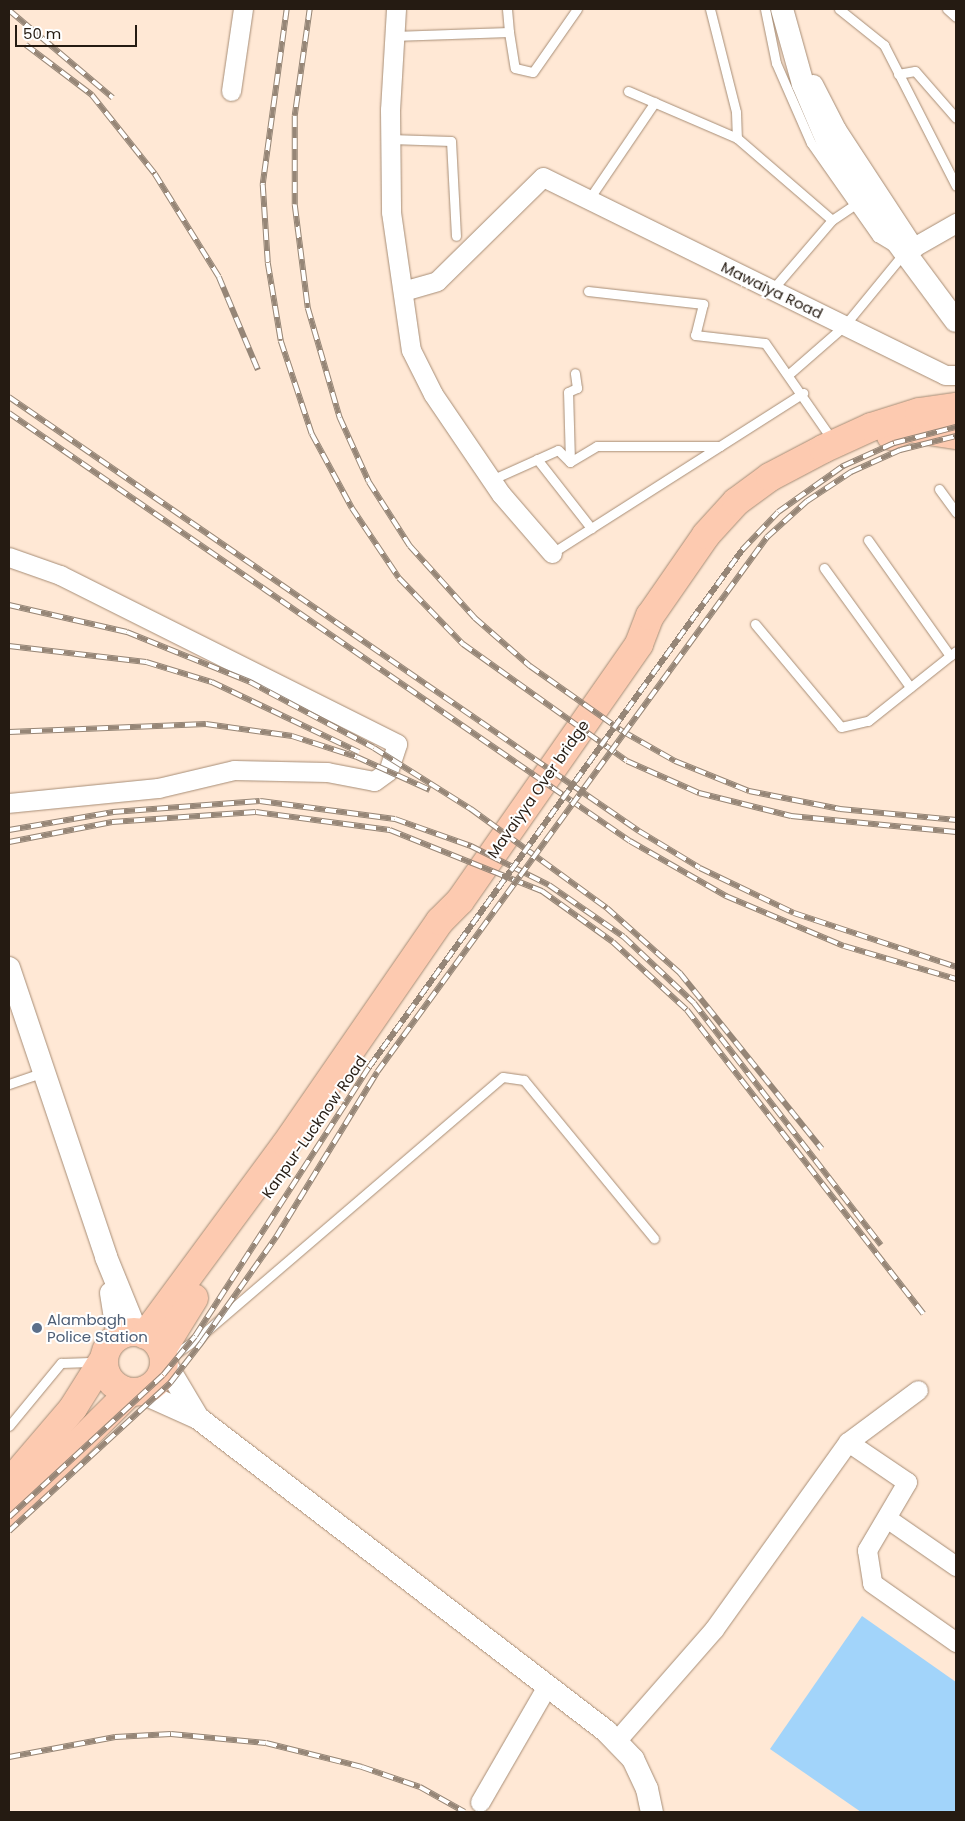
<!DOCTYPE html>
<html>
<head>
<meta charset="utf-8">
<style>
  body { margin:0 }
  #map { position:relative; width:965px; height:1821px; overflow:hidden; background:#ffe8d5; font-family:Poppins,sans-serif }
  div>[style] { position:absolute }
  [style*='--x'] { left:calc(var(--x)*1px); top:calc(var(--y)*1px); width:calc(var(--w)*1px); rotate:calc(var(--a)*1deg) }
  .water>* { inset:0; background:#a2d4fa }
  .roads { filter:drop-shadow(0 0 1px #a78d76) drop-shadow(0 0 1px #a78d76) }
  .service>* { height:9px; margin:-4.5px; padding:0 4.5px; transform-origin:4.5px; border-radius:4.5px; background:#fff }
  .minor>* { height:19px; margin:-9.5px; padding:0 9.5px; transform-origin:9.5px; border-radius:9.5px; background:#fff }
  .tertiary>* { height:22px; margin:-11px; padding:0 11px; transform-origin:11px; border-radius:11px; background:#fff }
  .primary>* { height:28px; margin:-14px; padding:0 14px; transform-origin:14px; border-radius:14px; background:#fdcab0 }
  .primary>.ring { margin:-14px; padding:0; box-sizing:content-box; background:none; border:28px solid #fdcab0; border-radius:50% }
  .rail>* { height:5.5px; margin-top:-2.75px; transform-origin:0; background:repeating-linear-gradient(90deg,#fff 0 11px,#968677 0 22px); box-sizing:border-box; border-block:1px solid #968677 }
  .dots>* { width:14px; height:14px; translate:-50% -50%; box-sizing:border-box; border:2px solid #fff; border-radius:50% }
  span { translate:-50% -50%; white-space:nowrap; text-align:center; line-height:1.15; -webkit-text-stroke:4px #fff; paint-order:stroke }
  .street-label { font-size:15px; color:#251b12 }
  .service-label { font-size:15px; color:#4e5e75 }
  .left { translate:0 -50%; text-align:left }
  .frame { position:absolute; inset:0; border:10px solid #251b12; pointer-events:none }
  .scale { position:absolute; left:15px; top:25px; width:122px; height:22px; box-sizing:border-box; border:2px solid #251b12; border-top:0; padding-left:6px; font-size:15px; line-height:18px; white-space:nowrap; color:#251b12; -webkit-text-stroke:4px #fff; paint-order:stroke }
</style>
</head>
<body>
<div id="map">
  <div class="water">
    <div style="clip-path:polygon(862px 1616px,956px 1682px,956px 1812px,861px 1812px,770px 1749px)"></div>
  </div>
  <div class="roads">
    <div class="service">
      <div style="--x:507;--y:9;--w:23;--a:85"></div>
      <div style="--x:710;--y:9;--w:106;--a:75.8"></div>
      <div style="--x:736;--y:112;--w:26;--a:88"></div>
      <div style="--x:765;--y:9;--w:55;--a:78.5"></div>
      <div style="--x:776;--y:63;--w:87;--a:66.4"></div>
      <div style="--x:811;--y:143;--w:115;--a:54.9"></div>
      <div style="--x:877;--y:237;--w:17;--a:31"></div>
      <div style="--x:839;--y:9;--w:58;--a:38.7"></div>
      <div style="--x:884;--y:45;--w:158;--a:62.9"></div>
      <div style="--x:947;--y:9;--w:12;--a:42"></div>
      <div style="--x:393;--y:36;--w:116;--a:-2"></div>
      <div style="--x:509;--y:32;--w:36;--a:81"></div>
      <div style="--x:515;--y:68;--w:18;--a:13"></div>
      <div style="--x:533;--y:72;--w:77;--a:-55.1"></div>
      <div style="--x:898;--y:74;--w:17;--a:-10"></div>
      <div style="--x:915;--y:71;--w:62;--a:48.9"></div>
      <div style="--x:628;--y:91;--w:119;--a:23.3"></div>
      <div style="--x:737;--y:138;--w:125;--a:40.8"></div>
      <div style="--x:390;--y:139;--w:61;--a:1.9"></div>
      <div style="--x:451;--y:141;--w:95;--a:87"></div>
      <div style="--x:589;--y:199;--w:117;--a:-55.8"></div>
      <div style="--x:772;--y:290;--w:92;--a:-49.4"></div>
      <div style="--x:832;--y:220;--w:25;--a:-34"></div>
      <div style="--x:588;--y:291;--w:116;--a:6.4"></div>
      <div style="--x:703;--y:304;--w:32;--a:104"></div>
      <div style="--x:695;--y:335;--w:70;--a:6.5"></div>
      <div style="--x:765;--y:343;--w:119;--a:55.2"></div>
      <div style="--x:789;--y:374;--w:73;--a:-41.1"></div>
      <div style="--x:844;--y:326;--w:94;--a:-50.6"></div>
      <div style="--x:537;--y:459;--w:88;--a:52"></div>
      <div style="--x:570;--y:462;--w:70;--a:-91.6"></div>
      <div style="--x:568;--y:392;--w:10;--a:-24"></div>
      <div style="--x:577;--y:388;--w:15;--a:-98"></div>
      <div style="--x:491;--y:480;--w:73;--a:-24.1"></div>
      <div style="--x:558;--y:450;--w:17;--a:45"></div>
      <div style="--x:570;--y:462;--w:31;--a:-31"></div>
      <div style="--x:597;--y:446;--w:123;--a:0"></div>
      <div style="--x:939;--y:489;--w:29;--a:54"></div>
      <div style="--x:868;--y:540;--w:142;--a:54.7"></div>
      <div style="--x:552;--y:553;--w:298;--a:-32.5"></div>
      <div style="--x:824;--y:568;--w:147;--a:54.1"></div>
      <div style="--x:755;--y:624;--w:134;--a:50.1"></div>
      <div style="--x:841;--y:727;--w:28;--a:-13"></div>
      <div style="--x:868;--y:721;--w:112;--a:-38.5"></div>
      <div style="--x:9;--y:1084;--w:37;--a:-19"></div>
      <div style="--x:168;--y:1359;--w:37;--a:-35"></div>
      <div style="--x:198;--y:1338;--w:401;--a:-40.6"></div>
      <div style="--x:503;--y:1077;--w:21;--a:8"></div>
      <div style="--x:524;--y:1080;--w:205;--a:50.6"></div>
      <div style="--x:9;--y:1426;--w:82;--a:-50.5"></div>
      <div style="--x:61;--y:1363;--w:36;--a:-2"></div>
    </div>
    <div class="minor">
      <div style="--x:396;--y:9;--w:101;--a:93.4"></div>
      <div style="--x:390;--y:110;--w:102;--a:89.4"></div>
      <div style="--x:391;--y:212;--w:139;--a:81.8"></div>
      <div style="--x:411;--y:350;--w:49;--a:63.4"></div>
      <div style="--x:433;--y:394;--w:121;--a:55.8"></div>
      <div style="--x:501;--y:494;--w:78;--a:49.2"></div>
      <div style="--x:813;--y:84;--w:51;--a:62.9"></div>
      <div style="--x:836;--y:129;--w:142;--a:56.8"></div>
      <div style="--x:231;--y:91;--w:83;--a:-81.7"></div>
      <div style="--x:905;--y:252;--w:59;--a:-29.6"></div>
      <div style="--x:403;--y:291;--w:35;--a:-16"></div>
      <div style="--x:437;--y:281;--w:148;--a:-44.5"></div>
      <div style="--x:543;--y:177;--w:448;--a:26.2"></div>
      <div style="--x:945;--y:375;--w:11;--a:0"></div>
      <div style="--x:9;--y:557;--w:54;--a:19.4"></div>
      <div style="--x:60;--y:575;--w:377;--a:26.6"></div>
      <div style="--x:397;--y:744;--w:28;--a:108"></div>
      <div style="--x:388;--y:771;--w:17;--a:144"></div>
      <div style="--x:374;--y:781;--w:48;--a:-169.2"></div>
      <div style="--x:327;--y:772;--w:93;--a:-178.8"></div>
      <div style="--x:234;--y:770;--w:78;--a:166.7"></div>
      <div style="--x:158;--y:788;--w:150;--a:174.3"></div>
      <div style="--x:848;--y:1442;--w:71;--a:34.1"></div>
      <div style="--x:907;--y:1482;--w:79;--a:120.5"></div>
      <div style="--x:867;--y:1550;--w:33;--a:81"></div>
      <div style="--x:872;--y:1583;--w:103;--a:35.1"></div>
      <div style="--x:888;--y:1519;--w:83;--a:34.7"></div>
      <div style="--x:616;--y:1741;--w:149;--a:-48.8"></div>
      <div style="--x:714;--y:1629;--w:230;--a:-54.4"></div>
      <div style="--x:848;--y:1442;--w:87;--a:-36.6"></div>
      <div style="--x:480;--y:1802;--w:134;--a:-60"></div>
    </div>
    <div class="tertiary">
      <div style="--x:782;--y:9;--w:78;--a:74.4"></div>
      <div style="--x:803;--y:84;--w:79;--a:67"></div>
      <div style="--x:834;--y:157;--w:204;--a:53.4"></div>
      <div style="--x:9;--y:968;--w:305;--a:71.4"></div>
      <div style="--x:106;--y:1257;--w:82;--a:67.8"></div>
      <div style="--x:111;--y:1293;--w:45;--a:81"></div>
      <div style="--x:164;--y:1361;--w:66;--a:59.2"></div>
      <div style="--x:140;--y:1392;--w:64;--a:24.1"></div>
      <div style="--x:198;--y:1418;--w:514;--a:37.49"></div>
      <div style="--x:606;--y:1731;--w:39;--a:46"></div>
      <div style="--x:633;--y:1759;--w:33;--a:65"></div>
      <div style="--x:647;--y:1789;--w:24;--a:78"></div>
    </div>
    <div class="primary">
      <div style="--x:891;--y:436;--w:20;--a:-24"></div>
      <div style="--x:909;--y:428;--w:48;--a:8.5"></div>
      <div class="ring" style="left:104px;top:1332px;width:32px;height:32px"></div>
      <div style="--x:145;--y:1335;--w:237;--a:-53.6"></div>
      <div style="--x:286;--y:1144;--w:271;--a:-55.4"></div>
      <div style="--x:440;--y:921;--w:28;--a:-45"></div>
      <div style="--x:460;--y:901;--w:313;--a:-55.1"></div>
      <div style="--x:639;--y:644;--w:30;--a:-69"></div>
      <div style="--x:650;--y:616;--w:98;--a:-55.3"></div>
      <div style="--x:706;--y:535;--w:45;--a:-47.7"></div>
      <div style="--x:736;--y:502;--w:42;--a:-36.3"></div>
      <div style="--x:770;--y:477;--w:60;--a:-27.8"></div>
      <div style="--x:823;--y:449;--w:53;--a:-24.6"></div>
      <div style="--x:871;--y:427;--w:50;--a:-17.4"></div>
      <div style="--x:919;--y:412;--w:37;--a:-8"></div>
      <div style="--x:162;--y:1350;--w:61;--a:-58.4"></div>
      <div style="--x:9;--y:1483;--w:99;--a:-49.5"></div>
      <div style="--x:73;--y:1408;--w:54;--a:-57.8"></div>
      <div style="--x:9;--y:1512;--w:170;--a:-44.8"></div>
    </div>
  </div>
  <div class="rail">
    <div style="--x:287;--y:9;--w:178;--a:97.8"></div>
    <div style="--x:263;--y:185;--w:78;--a:86.3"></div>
    <div style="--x:268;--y:263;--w:79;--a:80.5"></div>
    <div style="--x:281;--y:341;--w:98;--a:71.6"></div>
    <div style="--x:312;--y:434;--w:84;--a:61.6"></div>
    <div style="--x:352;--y:508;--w:84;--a:56.1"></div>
    <div style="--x:399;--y:578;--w:92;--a:45.9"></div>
    <div style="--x:463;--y:644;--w:201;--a:35.5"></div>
    <div style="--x:627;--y:761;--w:79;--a:24"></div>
    <div style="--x:699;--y:793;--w:95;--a:14"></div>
    <div style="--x:791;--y:816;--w:166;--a:5.5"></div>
    <div style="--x:310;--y:9;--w:108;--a:98"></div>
    <div style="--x:295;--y:116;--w:89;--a:90"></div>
    <div style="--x:295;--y:205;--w:104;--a:82.8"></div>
    <div style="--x:308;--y:308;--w:115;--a:73.8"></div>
    <div style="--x:340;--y:418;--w:70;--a:65.6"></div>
    <div style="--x:369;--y:482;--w:76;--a:57.4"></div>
    <div style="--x:410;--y:546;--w:97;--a:47.9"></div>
    <div style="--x:475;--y:618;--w:73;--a:41.1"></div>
    <div style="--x:530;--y:666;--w:113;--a:35.2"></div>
    <div style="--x:622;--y:731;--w:61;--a:29.5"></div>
    <div style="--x:675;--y:761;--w:80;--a:22.1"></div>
    <div style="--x:749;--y:791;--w:93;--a:11.2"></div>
    <div style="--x:840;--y:809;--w:117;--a:5.4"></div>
    <div style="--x:9;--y:10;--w:136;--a:40.2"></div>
    <div style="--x:26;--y:45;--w:83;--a:37.1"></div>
    <div style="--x:92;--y:95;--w:101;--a:51.4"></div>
    <div style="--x:155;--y:174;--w:121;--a:58.1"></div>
    <div style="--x:219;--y:277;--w:101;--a:67.2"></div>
    <div style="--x:9;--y:397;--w:765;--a:34.56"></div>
    <div style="--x:639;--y:831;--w:71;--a:31.2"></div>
    <div style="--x:700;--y:868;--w:104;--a:25.6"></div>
    <div style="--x:794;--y:913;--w:171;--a:18.4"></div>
    <div style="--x:9;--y:413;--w:754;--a:34.58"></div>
    <div style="--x:630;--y:841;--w:111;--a:29.8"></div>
    <div style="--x:726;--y:896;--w:128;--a:23"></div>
    <div style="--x:844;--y:946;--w:117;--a:16.4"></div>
    <div style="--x:9;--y:605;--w:121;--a:12.9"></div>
    <div style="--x:127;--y:632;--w:133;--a:22.1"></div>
    <div style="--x:250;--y:682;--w:140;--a:28"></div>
    <div style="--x:374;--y:748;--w:115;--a:32.2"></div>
    <div style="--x:471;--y:809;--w:168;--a:36.1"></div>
    <div style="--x:607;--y:908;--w:98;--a:41.7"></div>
    <div style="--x:680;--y:973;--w:226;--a:51.1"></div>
    <div style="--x:9;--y:646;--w:138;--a:6.7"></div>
    <div style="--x:146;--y:662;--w:69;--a:16.9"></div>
    <div style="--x:212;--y:682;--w:163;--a:25.5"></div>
    <div style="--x:9;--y:732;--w:197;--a:-2.3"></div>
    <div style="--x:206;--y:724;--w:87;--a:7.9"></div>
    <div style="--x:292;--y:736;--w:68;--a:17.9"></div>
    <div style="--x:357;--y:757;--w:80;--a:24.3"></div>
    <div style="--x:9;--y:830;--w:106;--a:-9.8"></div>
    <div style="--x:113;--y:812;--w:147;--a:-4.3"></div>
    <div style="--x:260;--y:801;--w:136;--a:7.6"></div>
    <div style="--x:395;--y:819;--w:81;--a:19.6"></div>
    <div style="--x:471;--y:846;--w:87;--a:26.6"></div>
    <div style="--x:549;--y:885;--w:91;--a:34.7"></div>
    <div style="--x:624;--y:937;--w:96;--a:43.3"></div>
    <div style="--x:694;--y:1003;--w:306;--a:52.3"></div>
    <div style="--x:9;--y:842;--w:105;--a:-11"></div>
    <div style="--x:112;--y:822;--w:144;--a:-4"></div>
    <div style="--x:256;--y:812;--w:135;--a:7.7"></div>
    <div style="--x:390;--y:830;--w:164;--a:21.9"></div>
    <div style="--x:542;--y:891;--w:87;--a:35.7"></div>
    <div style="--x:613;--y:942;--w:100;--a:42.6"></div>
    <div style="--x:687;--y:1010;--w:385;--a:52.1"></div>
    <div style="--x:9;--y:1517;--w:209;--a:-42.7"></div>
    <div style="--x:163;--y:1375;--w:50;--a:-50.6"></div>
    <div style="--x:195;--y:1336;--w:320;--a:-57.1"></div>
    <div style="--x:369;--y:1067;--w:638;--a:-54.19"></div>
    <div style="--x:742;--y:550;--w:52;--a:-46.5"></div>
    <div style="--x:778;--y:512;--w:80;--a:-35.3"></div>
    <div style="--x:843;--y:466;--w:56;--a:-24.3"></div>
    <div style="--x:894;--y:443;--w:64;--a:-14.5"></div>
    <div style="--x:9;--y:1531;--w:219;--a:-42.6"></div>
    <div style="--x:170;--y:1383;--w:51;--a:-52.2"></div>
    <div style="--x:201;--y:1343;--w:130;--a:-54.7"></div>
    <div style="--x:276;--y:1237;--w:193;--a:-58.5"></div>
    <div style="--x:377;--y:1072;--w:662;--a:-53.91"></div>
    <div style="--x:767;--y:537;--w:54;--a:-42"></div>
    <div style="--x:807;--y:501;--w:53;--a:-33.4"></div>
    <div style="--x:851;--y:472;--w:54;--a:-24.2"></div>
    <div style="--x:900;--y:450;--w:58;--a:-14"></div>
    <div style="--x:9;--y:1757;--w:108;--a:-10.7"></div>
    <div style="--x:115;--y:1737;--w:56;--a:-3.1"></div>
    <div style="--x:171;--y:1734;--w:95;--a:5.4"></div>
    <div style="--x:266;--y:1743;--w:99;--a:14"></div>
    <div style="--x:362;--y:1767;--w:61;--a:19"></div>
    <div style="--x:420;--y:1787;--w:51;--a:29.1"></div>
  </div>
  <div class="dots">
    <div style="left:37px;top:1328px;background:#5c6f8a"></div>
  </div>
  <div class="street-label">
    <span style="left:772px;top:290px;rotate:26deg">Mawaiya Road</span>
    <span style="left:538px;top:789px;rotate:-55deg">Mavaiyya Over bridge</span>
    <span style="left:314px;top:1127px;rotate:-55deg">Kanpur-Lucknow Road</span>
  </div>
  <div class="service-label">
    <span class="left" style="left:47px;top:1328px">Alambagh<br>Police Station</span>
  </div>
  <div class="frame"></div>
  <div class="scale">50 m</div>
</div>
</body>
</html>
